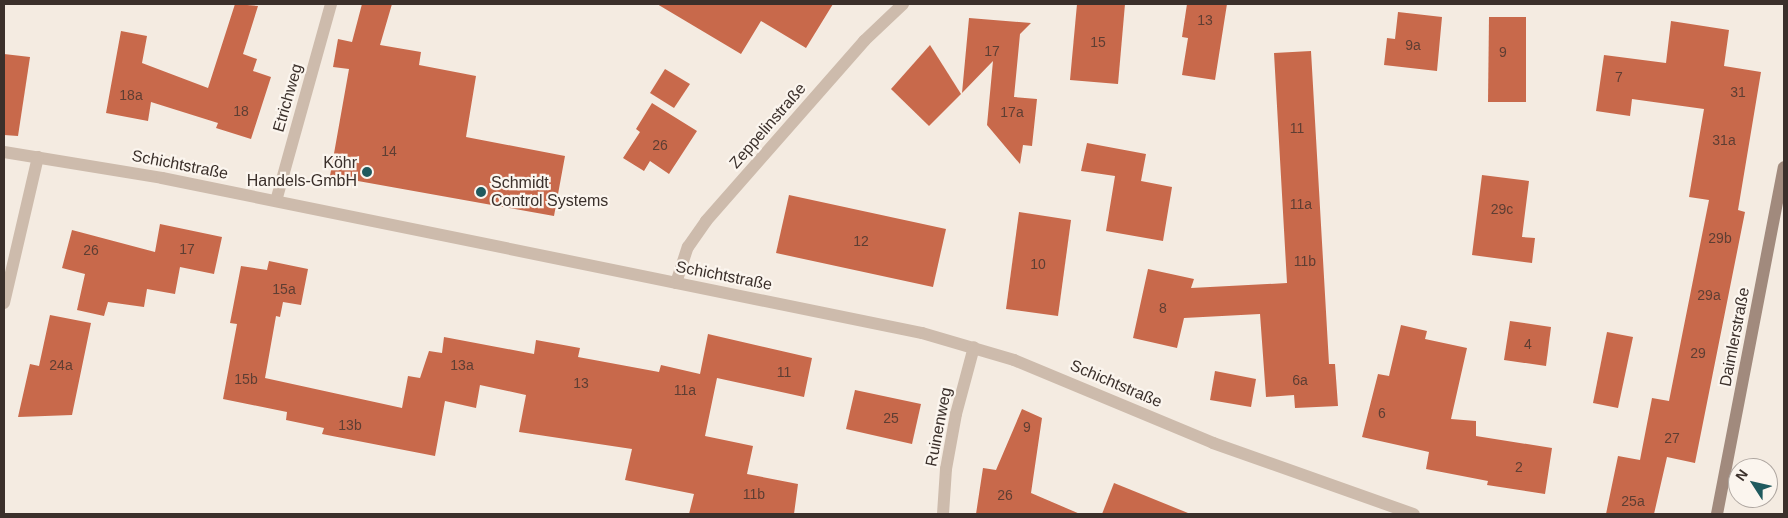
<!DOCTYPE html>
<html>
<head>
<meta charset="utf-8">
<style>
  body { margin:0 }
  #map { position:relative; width:1788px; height:518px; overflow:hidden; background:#f4ebe1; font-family:Helvetica,sans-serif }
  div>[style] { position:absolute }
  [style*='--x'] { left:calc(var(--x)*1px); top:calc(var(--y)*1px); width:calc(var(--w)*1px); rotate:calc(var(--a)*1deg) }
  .building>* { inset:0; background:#c8694b }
  .street>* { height:12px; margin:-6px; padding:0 6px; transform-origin:6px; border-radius:6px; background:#cdbbac }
  .secondary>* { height:12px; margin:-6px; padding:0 6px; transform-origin:6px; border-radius:6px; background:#a18a7d }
  .dots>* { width:14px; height:14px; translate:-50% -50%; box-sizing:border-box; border:2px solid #fbf5ee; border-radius:50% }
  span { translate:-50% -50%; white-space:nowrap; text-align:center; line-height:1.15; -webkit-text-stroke:4.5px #fbf5ee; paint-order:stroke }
  .number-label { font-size:14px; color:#5e3e33 }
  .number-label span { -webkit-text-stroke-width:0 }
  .street-label { font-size:16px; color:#3b302b }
  .poi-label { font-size:16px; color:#3b302b }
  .right { translate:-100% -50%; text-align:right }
  .left { translate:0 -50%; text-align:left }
  .frame { position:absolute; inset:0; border:5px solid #3b302b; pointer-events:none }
  .north { position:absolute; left:1728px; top:458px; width:50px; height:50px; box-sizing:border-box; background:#fbf5ee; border:1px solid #aea6a0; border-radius:50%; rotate:305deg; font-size:14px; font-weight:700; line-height:20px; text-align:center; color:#3b302b }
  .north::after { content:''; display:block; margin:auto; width:18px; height:22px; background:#1f5a5e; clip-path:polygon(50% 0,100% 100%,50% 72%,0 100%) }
</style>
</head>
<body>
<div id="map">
  <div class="building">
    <div style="clip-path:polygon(235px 4px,258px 6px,243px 54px,257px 59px,253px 71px,271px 77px,251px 139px,216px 128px,218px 123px,151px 102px,148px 121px,106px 113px,121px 31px,147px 36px,142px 63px,208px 88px)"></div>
    <div style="clip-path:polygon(362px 4px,392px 4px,380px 45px,421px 52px,419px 65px,476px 76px,466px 137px,565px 156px,554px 216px,330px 176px,349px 69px,333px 67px,338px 39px,352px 42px)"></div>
    <div style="clip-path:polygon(657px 4px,833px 4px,806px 48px,761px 21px,741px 54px)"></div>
    <div style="clip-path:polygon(1077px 4px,1125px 4px,1118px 84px,1070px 80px)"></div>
    <div style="clip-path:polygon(1187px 4px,1227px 4px,1215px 80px,1182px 75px,1188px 38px,1182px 37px)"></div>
    <div style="clip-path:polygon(1398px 12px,1442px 17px,1437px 71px,1384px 65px,1387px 38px,1395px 39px)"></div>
    <div style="clip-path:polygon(1489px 17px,1526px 17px,1526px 102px,1488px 102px)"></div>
    <div style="clip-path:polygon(969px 18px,1031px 23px,1020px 34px,1014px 97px,1037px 99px,1032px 146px,1023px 145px,1020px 164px,987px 125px,993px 61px,962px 93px)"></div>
    <div style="clip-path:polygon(1671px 21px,1729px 30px,1724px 66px,1761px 72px,1738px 210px,1745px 212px,1695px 463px,1667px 457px,1654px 514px,1606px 514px,1618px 456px,1640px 460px,1652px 398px,1669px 401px,1709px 200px,1689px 197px,1704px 109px,1632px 99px,1630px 116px,1596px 111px,1604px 55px,1666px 63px)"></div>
    <div style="clip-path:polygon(930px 45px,961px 94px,929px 126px,891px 89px)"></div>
    <div style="clip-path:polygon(1311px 51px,1329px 364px,1335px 364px,1338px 406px,1295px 408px,1294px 395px,1266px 397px,1260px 314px,1184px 318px,1177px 348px,1133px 338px,1148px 269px,1194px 279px,1191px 288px,1287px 283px,1274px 53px)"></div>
    <div style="clip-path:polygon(4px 54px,30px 57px,18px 136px,4px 135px)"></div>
    <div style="clip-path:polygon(665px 69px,690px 84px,674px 108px,650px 93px)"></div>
    <div style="clip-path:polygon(652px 103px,697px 131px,669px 174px,650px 161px,644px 171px,623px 158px,640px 132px,636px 129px)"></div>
    <div style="clip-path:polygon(1087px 143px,1146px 154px,1141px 181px,1172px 187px,1163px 241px,1106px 231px,1115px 176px,1081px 171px)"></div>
    <div style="clip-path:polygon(1482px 175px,1529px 181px,1522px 237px,1535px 238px,1532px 263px,1472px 255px)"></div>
    <div style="clip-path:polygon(789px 195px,946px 229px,933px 287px,776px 253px)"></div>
    <div style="clip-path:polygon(1019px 212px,1071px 220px,1058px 316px,1006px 309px)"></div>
    <div style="clip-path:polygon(160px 224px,222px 237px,214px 274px,180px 267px,175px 294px,147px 289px,144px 307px,108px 302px,104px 316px,77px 310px,85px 274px,62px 268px,72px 230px,155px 252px)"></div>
    <div style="clip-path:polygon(269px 261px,308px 269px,301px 305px,283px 302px,280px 317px,276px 316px,265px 378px,402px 408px,408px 376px,420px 378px,429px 351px,442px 353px,444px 337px,534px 354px,536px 340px,580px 348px,578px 357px,659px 372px,661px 365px,700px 374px,708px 334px,812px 358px,804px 397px,717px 378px,705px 436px,753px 446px,747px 474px,798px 484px,794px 514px,689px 514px,694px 494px,625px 480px,632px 449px,519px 432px,526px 395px,480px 385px,476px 408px,445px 401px,435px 456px,322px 434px,324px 428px,286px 420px,287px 412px,223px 399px,237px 324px,230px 323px,241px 266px,267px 270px)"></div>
    <div style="clip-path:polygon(50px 315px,91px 323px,72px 415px,18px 417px,30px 364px,39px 366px)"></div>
    <div style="clip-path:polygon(1510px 321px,1551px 327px,1546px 366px,1504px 360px)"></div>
    <div style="clip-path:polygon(1401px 325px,1427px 331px,1425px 339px,1467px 348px,1451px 419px,1476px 421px,1476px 436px,1552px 448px,1545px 494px,1487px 485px,1488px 481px,1426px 469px,1429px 452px,1362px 437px,1378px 374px,1389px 376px)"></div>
    <div style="clip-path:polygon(1607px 332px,1633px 337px,1618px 408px,1593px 403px)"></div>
    <div style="clip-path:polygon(1215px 371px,1256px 379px,1251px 407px,1210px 400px)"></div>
    <div style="clip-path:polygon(855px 390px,921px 404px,912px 444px,846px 429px)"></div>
    <div style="clip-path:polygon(1022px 409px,1042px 418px,1031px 493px,1080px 514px,976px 514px,983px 468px,996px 470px)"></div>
    <div style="clip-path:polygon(1114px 483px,1188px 513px,1188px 514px,1102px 514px)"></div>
  </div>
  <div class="street">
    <div style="--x:4;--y:152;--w:160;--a:9.3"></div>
    <div style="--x:162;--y:178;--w:776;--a:11.53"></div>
    <div style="--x:922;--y:333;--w:96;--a:16.4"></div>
    <div style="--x:1014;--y:360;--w:216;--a:22.6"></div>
    <div style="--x:1213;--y:443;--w:213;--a:19.5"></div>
    <div style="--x:276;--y:201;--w:205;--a:-74.4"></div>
    <div style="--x:676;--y:283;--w:38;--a:-72"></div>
    <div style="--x:688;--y:247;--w:32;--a:-55"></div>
    <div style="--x:706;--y:221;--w:240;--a:-48.7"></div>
    <div style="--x:864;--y:41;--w:54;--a:-43.5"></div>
    <div style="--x:4;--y:303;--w:150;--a:-76.9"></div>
    <div style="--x:943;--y:514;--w:45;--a:-86.2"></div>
    <div style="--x:946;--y:469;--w:56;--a:-79.7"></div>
    <div style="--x:956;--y:414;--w:69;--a:-75"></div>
  </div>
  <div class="secondary">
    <div style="--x:1717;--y:514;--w:353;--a:-79.1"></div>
  </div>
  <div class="dots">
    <div style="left:367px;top:172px;background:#1f5a5e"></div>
    <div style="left:481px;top:192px;background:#1f5a5e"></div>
  </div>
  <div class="number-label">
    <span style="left:1205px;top:20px">13</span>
    <span style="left:1098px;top:42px">15</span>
    <span style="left:1413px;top:45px">9a</span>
    <span style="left:992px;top:51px">17</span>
    <span style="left:1503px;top:52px">9</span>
    <span style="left:1619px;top:77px">7</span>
    <span style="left:1738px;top:92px">31</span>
    <span style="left:131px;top:95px">18a</span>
    <span style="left:241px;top:111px">18</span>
    <span style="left:1012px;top:112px">17a</span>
    <span style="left:1297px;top:128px">11</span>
    <span style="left:1724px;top:140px">31a</span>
    <span style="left:660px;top:145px">26</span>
    <span style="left:389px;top:151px">14</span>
    <span style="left:1301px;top:204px">11a</span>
    <span style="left:1502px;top:209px">29c</span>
    <span style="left:1720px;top:238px">29b</span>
    <span style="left:861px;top:241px">12</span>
    <span style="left:187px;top:249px">17</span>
    <span style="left:91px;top:250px">26</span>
    <span style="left:1305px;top:261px">11b</span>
    <span style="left:1038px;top:264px">10</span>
    <span style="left:284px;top:289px">15a</span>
    <span style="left:1709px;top:295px">29a</span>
    <span style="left:1163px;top:308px">8</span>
    <span style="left:1528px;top:344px">4</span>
    <span style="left:1698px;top:353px">29</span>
    <span style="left:61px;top:365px">24a</span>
    <span style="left:462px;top:365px">13a</span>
    <span style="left:784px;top:372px">11</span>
    <span style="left:246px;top:379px">15b</span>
    <span style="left:1300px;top:380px">6a</span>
    <span style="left:581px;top:383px">13</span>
    <span style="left:685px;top:390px">11a</span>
    <span style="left:1382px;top:413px">6</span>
    <span style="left:891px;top:418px">25</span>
    <span style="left:350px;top:425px">13b</span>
    <span style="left:1027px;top:427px">9</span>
    <span style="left:1672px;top:438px">27</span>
    <span style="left:1519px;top:467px">2</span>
    <span style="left:754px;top:494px">11b</span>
    <span style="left:1005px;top:495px">26</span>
    <span style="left:1633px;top:501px">25a</span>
  </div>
  <div class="street-label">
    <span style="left:288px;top:98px;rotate:-74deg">Etrichweg</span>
    <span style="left:768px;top:126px;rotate:-49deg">Zeppelinstraße</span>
    <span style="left:180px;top:165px;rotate:11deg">Schichtstraße</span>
    <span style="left:724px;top:276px;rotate:11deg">Schichtstraße</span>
    <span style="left:1735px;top:337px;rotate:-79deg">Daimlerstraße</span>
    <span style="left:1116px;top:384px;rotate:23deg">Schichtstraße</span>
    <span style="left:939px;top:427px;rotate:-79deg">Ruinenweg</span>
  </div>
  <div class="poi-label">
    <span class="right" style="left:357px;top:172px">Köhr<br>Handels-GmbH</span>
    <span class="left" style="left:491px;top:192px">Schmidt<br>Control Systems</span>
  </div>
  <div class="frame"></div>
  <div class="north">N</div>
</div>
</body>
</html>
